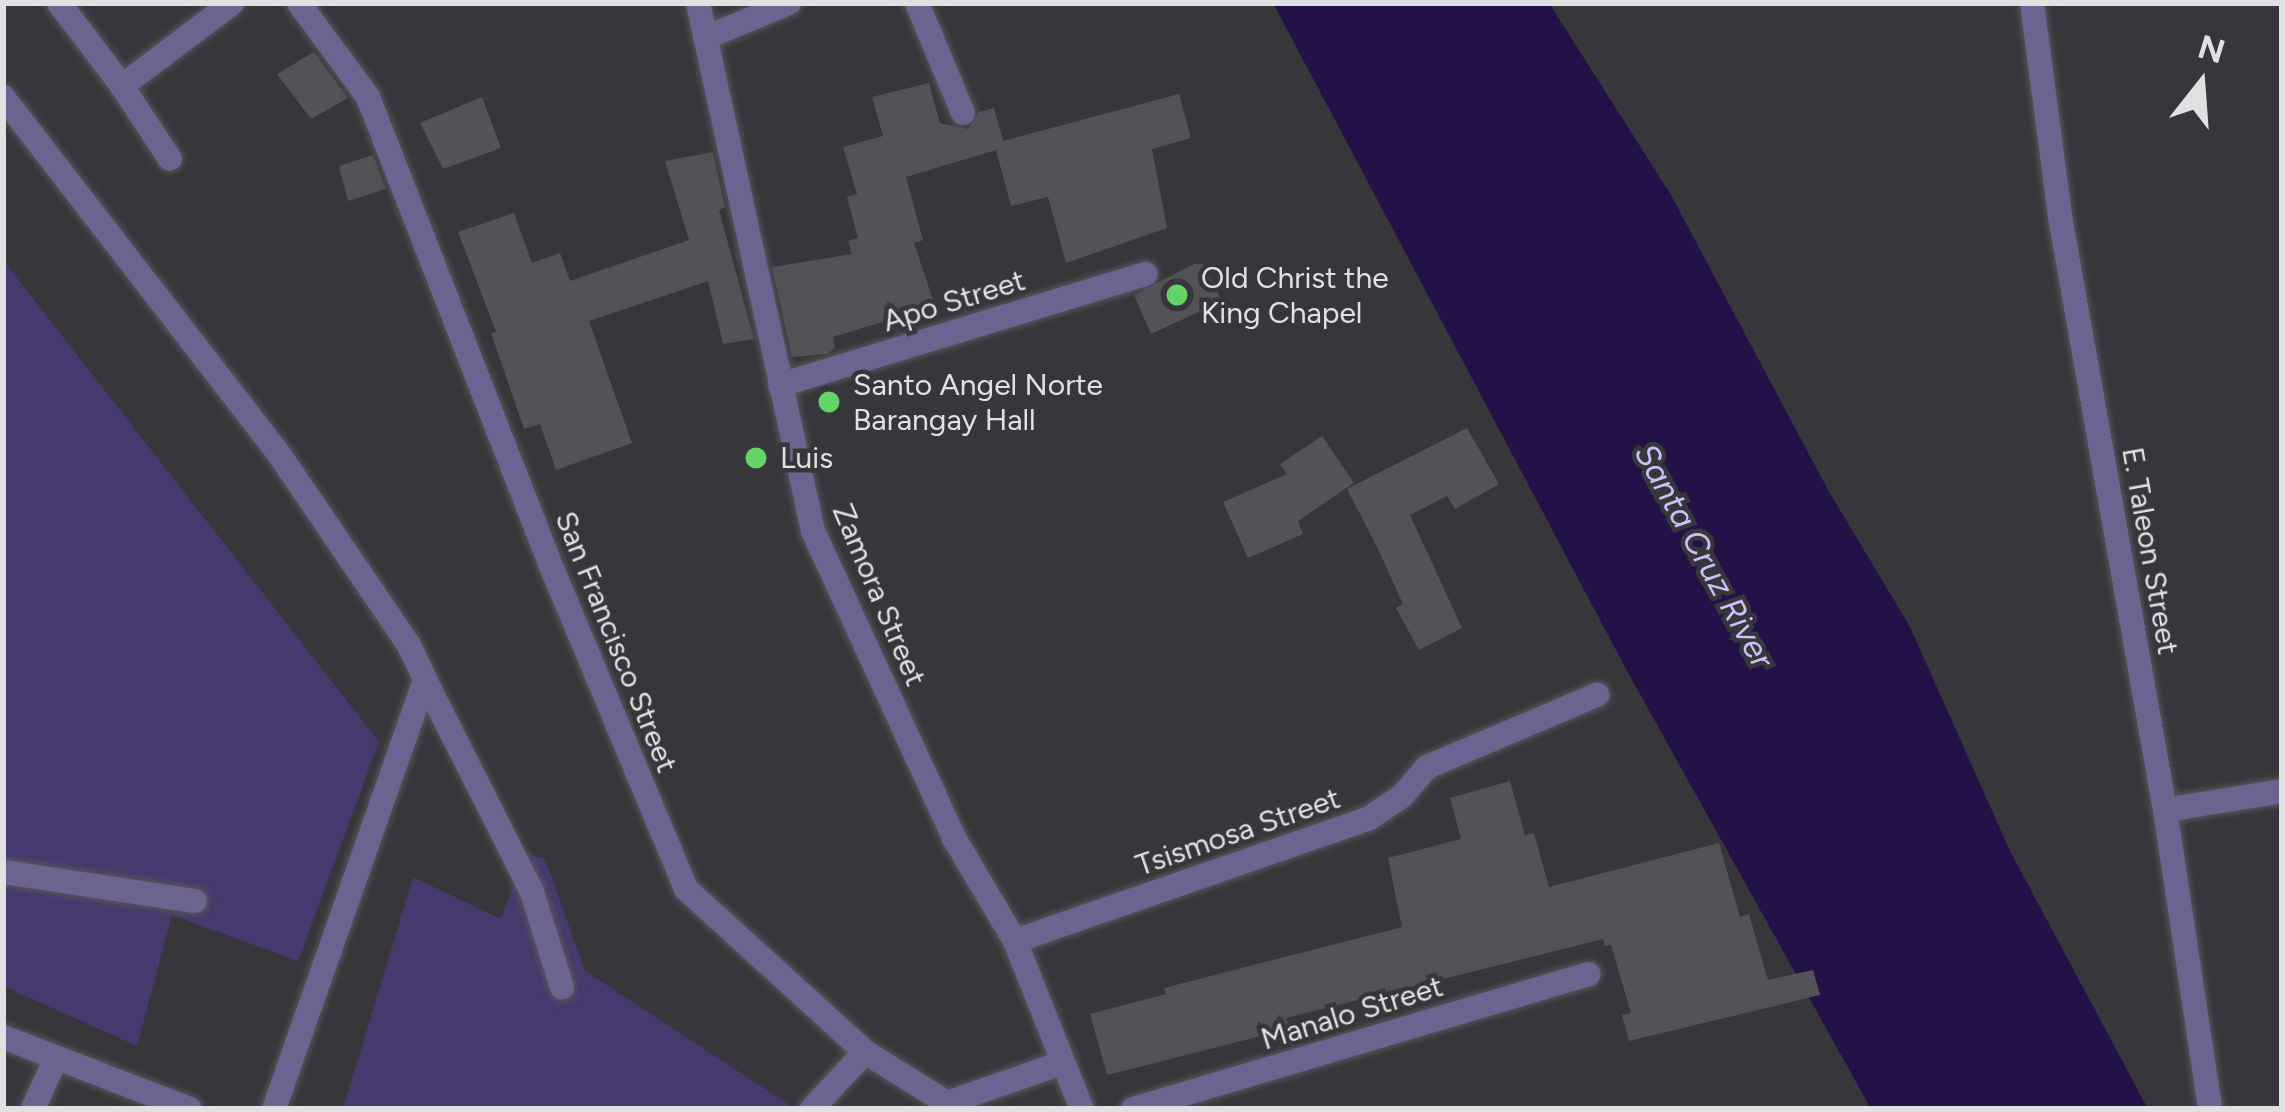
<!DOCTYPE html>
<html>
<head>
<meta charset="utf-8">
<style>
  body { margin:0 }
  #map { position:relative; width:2285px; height:1112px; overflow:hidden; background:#37363b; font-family:Figtree,sans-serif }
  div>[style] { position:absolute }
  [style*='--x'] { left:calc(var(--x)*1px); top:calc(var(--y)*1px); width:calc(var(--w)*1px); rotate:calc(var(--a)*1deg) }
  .green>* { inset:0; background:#47396e }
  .water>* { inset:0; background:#241147 }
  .building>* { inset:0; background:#535257 }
  .roads { filter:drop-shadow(0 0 3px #565559) drop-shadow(0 0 3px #565559) }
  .minor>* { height:24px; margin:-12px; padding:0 12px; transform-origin:12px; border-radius:12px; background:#6d6390 }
  .dots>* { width:33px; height:33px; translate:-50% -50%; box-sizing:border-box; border:6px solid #37363b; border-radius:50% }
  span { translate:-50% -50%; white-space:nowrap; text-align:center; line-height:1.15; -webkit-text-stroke:9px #37363b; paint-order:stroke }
  .poi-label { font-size:30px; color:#e1e0e3 }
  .left { translate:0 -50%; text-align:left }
  .street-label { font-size:30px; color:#e1e0e3 }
  .water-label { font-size:33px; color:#ccc1f7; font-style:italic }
  .frame { position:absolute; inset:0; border:6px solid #e1e0e3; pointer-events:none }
  .north { position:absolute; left:2141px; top:24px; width:120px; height:120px; -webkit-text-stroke:9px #37363b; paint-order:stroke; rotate:17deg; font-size:33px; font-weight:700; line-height:48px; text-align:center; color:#e1e0e3 }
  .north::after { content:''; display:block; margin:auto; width:42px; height:54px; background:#e1e0e3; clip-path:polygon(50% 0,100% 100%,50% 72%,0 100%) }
</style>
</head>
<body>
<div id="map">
  <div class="green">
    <div style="clip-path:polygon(3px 260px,379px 742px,298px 961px,172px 915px,137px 1046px,3px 986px)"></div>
    <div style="clip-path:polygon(525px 853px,545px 859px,585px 971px,796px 1109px,343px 1109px,413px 877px,501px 919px)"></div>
  </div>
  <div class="water">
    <div style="clip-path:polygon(1273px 3px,1549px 3px,1671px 195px,1828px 490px,1910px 627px,2010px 851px,2148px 1109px,1871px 1109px,1626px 669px)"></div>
  </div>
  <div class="building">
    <div style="clip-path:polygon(314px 52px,348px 98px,311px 119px,277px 74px)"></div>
    <div style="clip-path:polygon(929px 83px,940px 123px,968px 129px,979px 112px,994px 108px,1003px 141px,1179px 94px,1191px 138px,1152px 149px,1167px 228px,1066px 263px,1048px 197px,1011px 206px,996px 150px,906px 177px,923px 240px,914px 243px,935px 306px,833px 337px,835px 348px,827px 354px,792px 357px,772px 267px,852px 254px,848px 241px,858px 238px,847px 197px,857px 194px,843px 147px,883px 136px,872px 97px)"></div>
    <div style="clip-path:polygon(482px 97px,501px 148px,443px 169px,420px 123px)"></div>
    <div style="clip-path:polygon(713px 152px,725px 207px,719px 210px,754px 339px,723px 344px,708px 281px,589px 321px,632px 443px,556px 470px,540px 424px,524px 429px,491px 333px,496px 332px,458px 232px,514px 213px,532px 263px,560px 253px,570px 281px,689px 240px,665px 161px)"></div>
    <div style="clip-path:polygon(373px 155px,386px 189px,348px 201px,339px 166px)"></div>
    <div style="clip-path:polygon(1194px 264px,1203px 264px,1222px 301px,1151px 334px,1134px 295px)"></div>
    <div style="clip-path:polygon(1467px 428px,1499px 484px,1455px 509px,1447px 496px,1410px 515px,1462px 628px,1419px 650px,1396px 608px,1403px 604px,1378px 549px,1347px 489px)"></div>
    <div style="clip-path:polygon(1322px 436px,1354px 483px,1298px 521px,1303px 534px,1248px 558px,1223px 502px,1287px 474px,1280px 464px)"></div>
    <div style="clip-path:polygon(1510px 781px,1525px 835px,1534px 833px,1549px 887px,1719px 843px,1740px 917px,1749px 914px,1768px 980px,1813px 970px,1820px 995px,1629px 1041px,1622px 1015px,1631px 1013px,1611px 945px,1605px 946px,1603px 939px,1286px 1018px,1289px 1029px,1107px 1075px,1090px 1014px,1166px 994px,1164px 988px,1402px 927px,1388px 858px,1461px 839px,1450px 798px)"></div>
  </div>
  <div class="roads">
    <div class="minor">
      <div style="--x:59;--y:3;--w:104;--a:52.8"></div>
      <div style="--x:122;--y:86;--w:138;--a:-37"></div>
      <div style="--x:299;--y:3;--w:117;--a:53.7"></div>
      <div style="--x:368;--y:97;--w:503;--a:68.68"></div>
      <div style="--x:551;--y:566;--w:350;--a:67.3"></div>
      <div style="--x:686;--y:889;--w:242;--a:42.3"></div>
      <div style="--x:865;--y:1052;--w:97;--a:31.9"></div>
      <div style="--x:947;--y:1103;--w:122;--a:-19.2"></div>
      <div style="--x:698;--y:3;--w:540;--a:77.71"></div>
      <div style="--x:813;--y:531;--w:338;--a:65.3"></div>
      <div style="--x:954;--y:838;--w:120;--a:59.4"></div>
      <div style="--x:1015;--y:941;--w:181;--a:68.3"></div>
      <div style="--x:917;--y:3;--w:119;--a:67.3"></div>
      <div style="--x:2032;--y:3;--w:221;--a:82.5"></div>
      <div style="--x:2061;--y:222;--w:597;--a:79.97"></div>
      <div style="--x:2165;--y:810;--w:302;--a:81.4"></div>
      <div style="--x:705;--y:38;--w:91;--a:-22.6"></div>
      <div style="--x:122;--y:86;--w:87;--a:56.7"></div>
      <div style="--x:3;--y:97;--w:455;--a:52.3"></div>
      <div style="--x:281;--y:457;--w:227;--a:55.8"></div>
      <div style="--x:409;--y:645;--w:38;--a:65"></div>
      <div style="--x:425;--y:680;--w:455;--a:109.4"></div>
      <div style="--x:780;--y:385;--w:382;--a:-16.9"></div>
      <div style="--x:425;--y:680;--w:237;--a:63.2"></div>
      <div style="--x:532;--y:892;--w:100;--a:72.5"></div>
      <div style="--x:2165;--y:810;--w:119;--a:-9.2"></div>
      <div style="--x:3;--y:872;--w:194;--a:8.6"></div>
      <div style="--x:1015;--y:941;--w:373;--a:-19.1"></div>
      <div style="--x:1368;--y:819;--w:41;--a:-34.1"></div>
      <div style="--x:1402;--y:796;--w:38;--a:-49"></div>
      <div style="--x:1427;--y:767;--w:185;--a:-23"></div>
      <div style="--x:3;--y:1037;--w:200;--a:21.1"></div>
      <div style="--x:33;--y:1109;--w:54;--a:-65.8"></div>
      <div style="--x:812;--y:1109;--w:78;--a:-47.1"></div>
      <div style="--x:1133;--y:1109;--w:475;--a:-16.5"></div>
    </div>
  </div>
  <div class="dots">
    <div style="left:1177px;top:295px;background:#64d468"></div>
    <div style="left:829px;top:402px;background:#64d468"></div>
    <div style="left:756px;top:458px;background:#64d468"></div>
  </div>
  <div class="poi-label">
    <span class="left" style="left:1201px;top:295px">Old Christ the<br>King Chapel</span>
    <span class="left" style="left:853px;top:402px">Santo Angel Norte<br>Barangay Hall</span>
    <span class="left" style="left:780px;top:458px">Luis</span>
  </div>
  <div class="street-label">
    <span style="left:954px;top:301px;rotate:-17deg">Apo Street</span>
    <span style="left:2150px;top:551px;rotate:80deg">E. Taleon Street</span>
    <span style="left:879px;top:595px;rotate:67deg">Zamora Street</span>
    <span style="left:616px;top:642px;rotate:68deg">San Francisco Street</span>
    <span style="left:1238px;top:832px;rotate:-19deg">Tsismosa Street</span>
    <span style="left:1352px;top:1013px;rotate:-17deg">Manalo Street</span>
  </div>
  <div class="water-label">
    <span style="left:1704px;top:556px;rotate:61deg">Santa Cruz River</span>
  </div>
  <div class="frame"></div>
  <div class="north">N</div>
</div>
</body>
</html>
